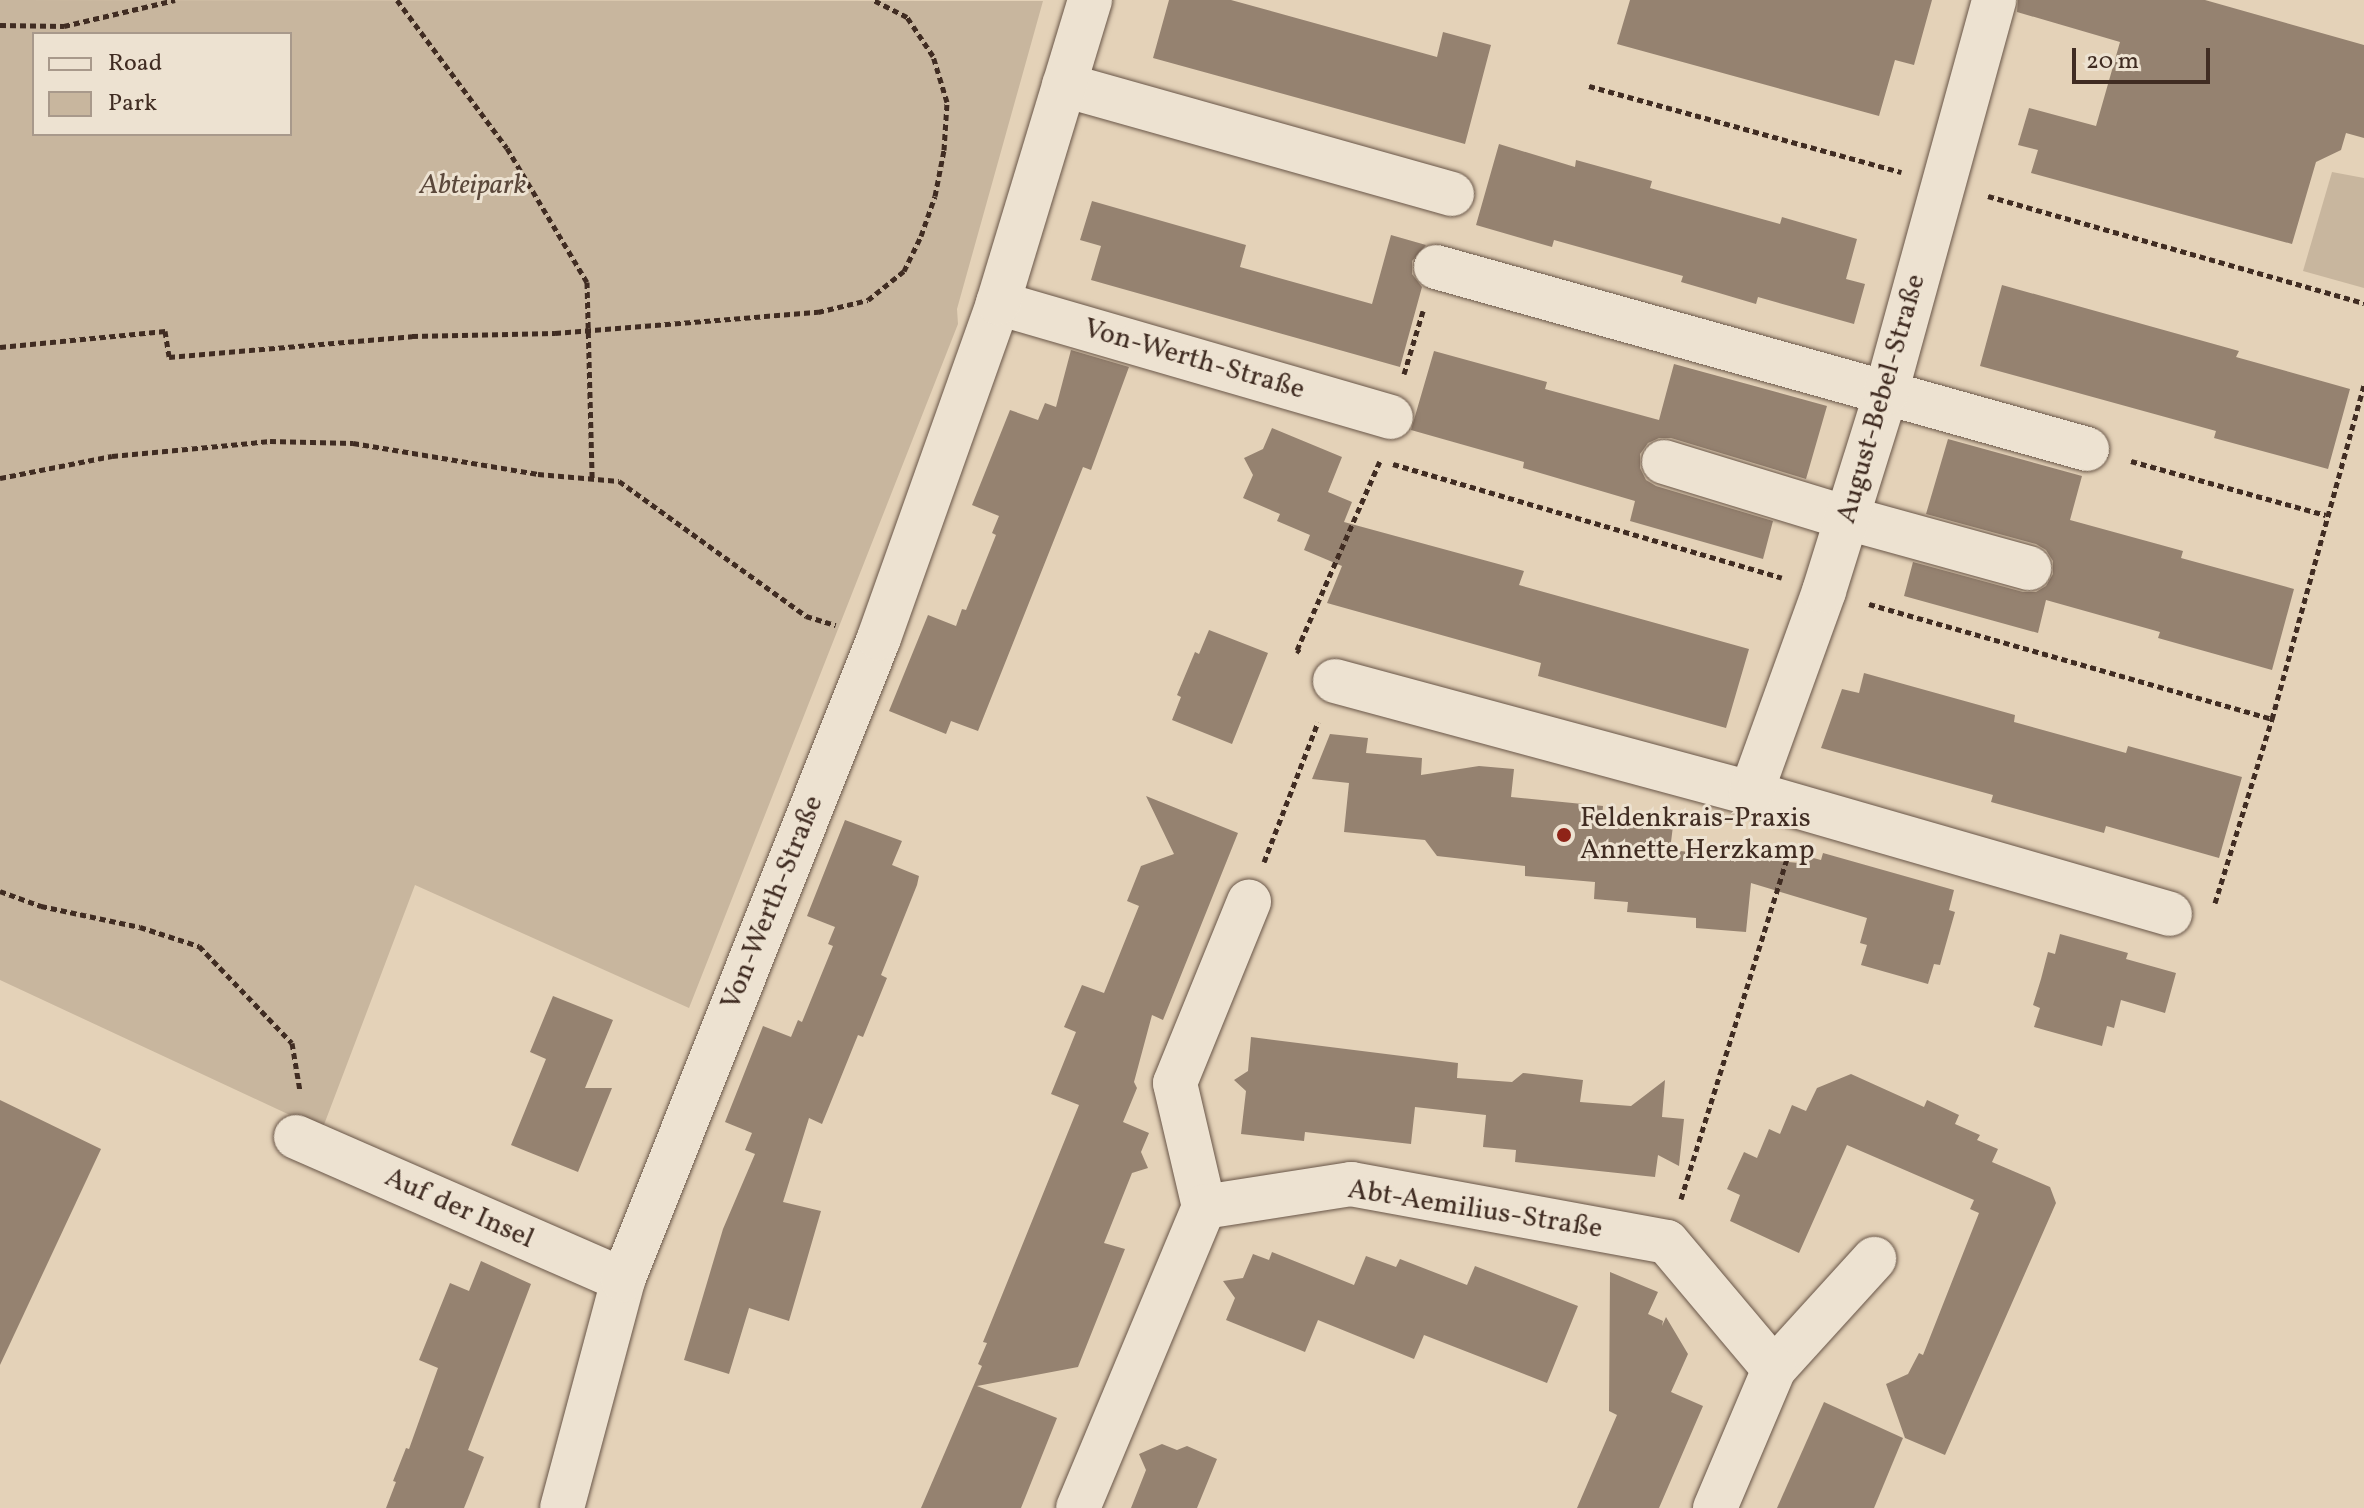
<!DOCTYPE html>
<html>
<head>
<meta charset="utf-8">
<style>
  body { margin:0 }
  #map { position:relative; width:2364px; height:1508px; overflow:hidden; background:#e4d2b8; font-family:Vollkorn,serif }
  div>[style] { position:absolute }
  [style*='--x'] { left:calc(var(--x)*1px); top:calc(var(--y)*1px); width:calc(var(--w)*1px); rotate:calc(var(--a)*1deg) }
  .green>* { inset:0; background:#c8b69e }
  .building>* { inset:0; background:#958270 }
  .path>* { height:5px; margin-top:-2.5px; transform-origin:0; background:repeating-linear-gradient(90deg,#402c22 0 6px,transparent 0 10px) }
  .roads { filter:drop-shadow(0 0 2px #695648) drop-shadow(0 0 2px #695648) }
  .minor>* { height:44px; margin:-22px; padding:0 22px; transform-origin:22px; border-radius:22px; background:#ede2d1 }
  .dots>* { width:22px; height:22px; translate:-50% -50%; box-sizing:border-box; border:4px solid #ede2d1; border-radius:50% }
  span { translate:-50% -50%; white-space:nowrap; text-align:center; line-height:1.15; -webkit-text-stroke:6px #ede2d1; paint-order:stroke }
  .park-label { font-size:28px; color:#5b483b; font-style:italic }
  .street-label { font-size:28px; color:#402c22 }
  .poi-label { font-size:28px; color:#402c22 }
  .left { translate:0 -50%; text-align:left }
  .legend { position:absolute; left:32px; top:32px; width:260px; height:104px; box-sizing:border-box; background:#ede2d1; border:2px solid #a8998b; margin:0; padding:10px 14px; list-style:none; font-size:24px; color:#402c22 }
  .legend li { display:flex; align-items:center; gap:16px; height:40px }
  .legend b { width:40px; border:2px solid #a8998b }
  .scale { position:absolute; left:2072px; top:48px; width:138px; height:36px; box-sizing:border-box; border:4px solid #402c22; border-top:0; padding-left:10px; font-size:24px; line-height:28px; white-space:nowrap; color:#402c22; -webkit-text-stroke:6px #ede2d1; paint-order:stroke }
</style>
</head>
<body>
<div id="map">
  <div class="green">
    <div style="clip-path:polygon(evenodd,0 0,1043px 1px,957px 309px,958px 324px,689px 1008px,415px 885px,322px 1130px,0 980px,0 0,34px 34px,290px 34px,290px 134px,34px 134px,34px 34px)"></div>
    <div style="clip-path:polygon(2332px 172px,2364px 178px,2364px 288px,2303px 271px)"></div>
  </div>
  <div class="building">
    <div style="clip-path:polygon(1169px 0,1231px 0,1437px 57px,1443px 32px,1491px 45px,1465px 144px,1153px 58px)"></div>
    <div style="clip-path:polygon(1630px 0,1932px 0,1914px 65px,1895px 60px,1879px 116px,1617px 44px)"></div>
    <div style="clip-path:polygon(2018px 0,2205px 0,2364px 45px,2364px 138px,2346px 133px,2341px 150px,2316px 162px,2292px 244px,2031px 173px,2038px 150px,2018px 145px,2029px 108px,2096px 126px,2120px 42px,2017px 12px)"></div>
    <div style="clip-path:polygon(1499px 144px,1575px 167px,1576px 160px,1652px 181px,1650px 188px,1780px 224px,1782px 217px,1857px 239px,1846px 279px,1865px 284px,1854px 324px,1758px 297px,1756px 304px,1719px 293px,1681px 282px,1683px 276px,1554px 240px,1552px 247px,1476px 225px)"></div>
    <div style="clip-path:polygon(1092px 201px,1246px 245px,1240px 267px,1372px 304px,1391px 235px,1426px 245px,1412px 261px,1412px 274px,1422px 287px,1400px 367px,1091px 280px,1101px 246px,1080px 240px)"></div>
    <div style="clip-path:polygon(2002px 285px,2239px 351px,2236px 357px,2350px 389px,2328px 469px,2214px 438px,2216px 431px,1980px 366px)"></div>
    <div style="clip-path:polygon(1071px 350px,1129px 367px,1091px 470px,1083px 467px,978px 731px,951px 721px,946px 734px,889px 711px,928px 615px,956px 626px,962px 609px,966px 610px,996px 535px,992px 533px,999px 516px,972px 505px,1010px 410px,1038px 420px,1045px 403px,1056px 407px)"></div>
    <div style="clip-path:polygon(1434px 351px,1547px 382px,1545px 389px,1659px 420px,1674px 364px,1827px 406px,1806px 479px,1671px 438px,1659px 438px,1648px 443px,1640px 454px,1640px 468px,1646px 480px,1656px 486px,1773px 521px,1763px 559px,1630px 521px,1635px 501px,1523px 468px,1524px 462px,1411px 430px)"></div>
    <div style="clip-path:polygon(1272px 428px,1342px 457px,1328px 492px,1352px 502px,1344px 522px,1524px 571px,1519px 585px,1749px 649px,1726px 728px,1538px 676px,1541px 663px,1327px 603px,1342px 566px,1304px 550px,1310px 535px,1277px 521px,1280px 514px,1243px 498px,1253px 475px,1244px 458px,1263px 449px)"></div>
    <div style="clip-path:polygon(1948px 439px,2082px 476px,2070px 520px,2183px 551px,2181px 558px,2294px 589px,2272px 670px,2158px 638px,2160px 632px,2046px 600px,2038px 633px,1904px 596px,1913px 562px,2023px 592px,2036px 592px,2046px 586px,2053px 574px,2053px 561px,2046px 550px,2036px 544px,1926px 514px)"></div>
    <div style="clip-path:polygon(1209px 630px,1268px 653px,1232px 744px,1172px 720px,1181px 697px,1177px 695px,1195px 652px,1199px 654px)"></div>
    <div style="clip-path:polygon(1864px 673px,2015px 715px,2014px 722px,2126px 753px,2128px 746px,2242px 777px,2219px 858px,2106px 826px,2104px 833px,1991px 802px,1993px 795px,1821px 748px,1842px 689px,1859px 693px)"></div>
    <div style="clip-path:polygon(1330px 734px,1368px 738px,1366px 753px,1422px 758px,1421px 775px,1479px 766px,1514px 769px,1511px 797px,1603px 806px,1602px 819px,1673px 826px,1670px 850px,1799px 863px,1802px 855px,1821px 860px,1823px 853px,1954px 890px,1949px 910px,1955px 912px,1940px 965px,1934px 964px,1928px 984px,1861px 965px,1867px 945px,1860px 943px,1867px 918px,1751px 883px,1746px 932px,1696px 928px,1696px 918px,1627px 912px,1628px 902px,1594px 899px,1595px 882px,1525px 876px,1525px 866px,1437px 856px,1425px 840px,1344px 832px,1349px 783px,1312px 779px)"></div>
    <div style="clip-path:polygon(1146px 796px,1238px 833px,1163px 1020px,1152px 1015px,1134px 1082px,1137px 1088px,1123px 1122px,1149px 1133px,1141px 1152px,1148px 1168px,1132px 1173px,1104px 1243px,1125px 1249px,1078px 1367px,977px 1386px,1057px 1418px,1021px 1508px,921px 1508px,982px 1366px,978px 1364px,987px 1343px,983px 1342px,1079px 1105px,1051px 1094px,1076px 1032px,1064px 1027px,1082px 985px,1104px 993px,1139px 906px,1127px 901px,1141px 866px,1174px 854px)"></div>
    <div style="clip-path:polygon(845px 820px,902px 841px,892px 865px,919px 876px,917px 885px,881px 975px,887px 978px,863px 1037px,858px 1035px,822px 1124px,809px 1118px,783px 1202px,821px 1211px,789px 1321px,749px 1308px,729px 1374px,684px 1360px,723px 1229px,755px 1154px,745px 1150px,752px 1133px,725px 1122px,763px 1026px,791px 1037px,798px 1020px,802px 1022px,833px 946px,828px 944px,835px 927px,807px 916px)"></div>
    <div style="clip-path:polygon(2060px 934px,2128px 953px,2126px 959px,2176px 973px,2165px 1013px,2121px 1000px,2114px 1028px,2107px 1026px,2102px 1046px,2034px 1027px,2040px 1008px,2033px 1005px,2041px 979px,2048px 952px,2055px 954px)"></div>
    <div style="clip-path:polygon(553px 996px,613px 1020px,585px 1088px,612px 1088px,578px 1172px,511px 1145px,546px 1059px,530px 1052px)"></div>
    <div style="clip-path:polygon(1251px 1037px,1458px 1063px,1457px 1078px,1512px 1082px,1523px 1073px,1583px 1080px,1580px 1102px,1631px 1106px,1665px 1080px,1662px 1117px,1684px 1119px,1679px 1166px,1658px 1155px,1655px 1177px,1515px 1162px,1516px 1150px,1483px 1147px,1486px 1115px,1415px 1107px,1411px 1144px,1305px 1132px,1304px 1141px,1241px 1134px,1246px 1091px,1234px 1080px,1248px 1071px)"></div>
    <div style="clip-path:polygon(1851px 1074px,1924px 1107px,1927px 1100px,1959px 1115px,1955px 1124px,1980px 1135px,1977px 1140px,1998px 1149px,1992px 1162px,2050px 1187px,2056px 1203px,1945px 1455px,1905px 1438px,1886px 1384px,1908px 1374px,1919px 1353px,1923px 1355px,1979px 1213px,1970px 1209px,1974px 1200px,1847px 1145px,1799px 1253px,1730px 1221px,1740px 1195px,1727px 1189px,1744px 1152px,1757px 1158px,1769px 1129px,1780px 1134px,1792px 1105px,1806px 1111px,1817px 1088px)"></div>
    <div style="clip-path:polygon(0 1100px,101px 1149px,0 1365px)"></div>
    <div style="clip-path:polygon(1272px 1252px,1354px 1285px,1366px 1256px,1396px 1267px,1400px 1259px,1467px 1285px,1475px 1266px,1578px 1306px,1547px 1383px,1424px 1335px,1414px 1359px,1318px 1320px,1305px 1352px,1226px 1320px,1235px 1298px,1223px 1281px,1243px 1278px,1253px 1254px,1269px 1260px)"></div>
    <div style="clip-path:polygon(481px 1261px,531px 1284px,468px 1450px,484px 1457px,470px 1493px,464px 1508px,386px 1508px,396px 1482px,393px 1481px,406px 1448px,409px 1449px,438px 1368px,419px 1360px,450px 1283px,469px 1291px)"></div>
    <div style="clip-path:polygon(1610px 1272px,1658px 1292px,1648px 1314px,1663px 1321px,1662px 1326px,1666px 1317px,1688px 1354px,1671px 1392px,1703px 1406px,1659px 1508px,1577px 1508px,1617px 1415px,1609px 1411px)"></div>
    <div style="clip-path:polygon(1824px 1402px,1903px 1438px,1874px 1508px,1777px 1508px)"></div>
    <div style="clip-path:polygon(1162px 1444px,1177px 1450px,1187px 1446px,1217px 1459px,1197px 1508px,1131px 1508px,1146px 1470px,1139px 1454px)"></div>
  </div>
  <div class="path">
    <div style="--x:397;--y:0;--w:184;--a:53.4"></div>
    <div style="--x:507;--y:148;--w:156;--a:59.2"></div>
    <div style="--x:587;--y:282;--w:197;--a:88.5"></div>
    <div style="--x:0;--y:25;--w:64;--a:0.9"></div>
    <div style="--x:64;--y:26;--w:114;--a:-13.2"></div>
    <div style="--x:1589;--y:86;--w:324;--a:15.4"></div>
    <div style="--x:1988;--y:196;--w:391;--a:15.9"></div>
    <div style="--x:0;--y:347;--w:166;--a:-5.5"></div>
    <div style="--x:165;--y:331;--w:26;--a:81"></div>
    <div style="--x:169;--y:357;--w:244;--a:-4.9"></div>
    <div style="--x:412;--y:336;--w:143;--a:-1.2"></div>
    <div style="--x:555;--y:333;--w:264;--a:-4.6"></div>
    <div style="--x:818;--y:312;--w:51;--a:-13.5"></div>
    <div style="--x:868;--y:300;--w:46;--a:-38.9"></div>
    <div style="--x:904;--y:271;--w:39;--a:-64"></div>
    <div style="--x:921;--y:236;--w:42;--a:-70.7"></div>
    <div style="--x:935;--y:196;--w:47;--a:-78.9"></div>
    <div style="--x:944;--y:150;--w:48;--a:-86.4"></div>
    <div style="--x:947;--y:102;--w:48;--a:-106.9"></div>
    <div style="--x:933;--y:56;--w:47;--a:-123.7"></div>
    <div style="--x:907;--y:17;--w:37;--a:-153"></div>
    <div style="--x:1404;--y:374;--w:66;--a:-73.2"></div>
    <div style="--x:2131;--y:461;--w:202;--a:15.5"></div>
    <div style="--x:1393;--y:464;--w:405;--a:16.3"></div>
    <div style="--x:0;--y:478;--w:114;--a:-11.1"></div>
    <div style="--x:112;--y:456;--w:159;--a:-5.4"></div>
    <div style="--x:270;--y:441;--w:83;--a:1.4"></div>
    <div style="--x:353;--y:443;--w:188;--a:9.5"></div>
    <div style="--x:538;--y:474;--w:81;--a:4.9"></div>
    <div style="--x:619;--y:481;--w:231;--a:35.8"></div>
    <div style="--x:806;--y:616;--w:31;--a:17"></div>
    <div style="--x:1869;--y:604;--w:419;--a:15.9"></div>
    <div style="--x:1300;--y:652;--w:4;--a:-146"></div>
    <div style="--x:1297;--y:650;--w:206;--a:-66.3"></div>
    <div style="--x:1264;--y:862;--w:150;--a:-68.9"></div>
    <div style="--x:0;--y:891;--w:44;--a:20.1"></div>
    <div style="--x:41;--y:906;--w:101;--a:12"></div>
    <div style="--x:140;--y:927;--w:62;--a:17.9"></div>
    <div style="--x:199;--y:946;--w:134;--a:46.2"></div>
    <div style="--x:292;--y:1043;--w:49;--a:80.5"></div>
    <div style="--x:2215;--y:903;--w:193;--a:-72.8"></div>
    <div style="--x:2272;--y:719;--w:346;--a:-74.6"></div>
    <div style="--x:1681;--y:1199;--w:367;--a:-72.7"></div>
  </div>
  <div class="roads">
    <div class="minor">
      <div style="--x:1064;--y:85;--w:403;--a:15.7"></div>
      <div style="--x:1436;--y:267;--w:676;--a:15.62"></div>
      <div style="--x:998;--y:303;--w:409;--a:16.2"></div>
      <div style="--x:1664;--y:462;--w:191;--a:17"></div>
      <div style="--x:1847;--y:518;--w:189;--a:15.4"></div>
      <div style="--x:1335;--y:681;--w:431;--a:15.1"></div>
      <div style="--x:1751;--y:793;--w:436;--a:16.1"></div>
      <div style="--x:1751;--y:793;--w:215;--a:-70.1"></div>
      <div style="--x:1824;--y:591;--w:207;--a:-72.6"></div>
      <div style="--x:1886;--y:393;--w:408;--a:-74.6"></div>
      <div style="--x:296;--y:1137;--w:357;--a:23.6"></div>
      <div style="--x:1204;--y:1207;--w:127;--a:-103.2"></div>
      <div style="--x:1175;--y:1083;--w:196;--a:-67.8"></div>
      <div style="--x:1774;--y:1369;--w:149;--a:-47.7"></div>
      <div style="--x:562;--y:1508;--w:236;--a:-75"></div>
      <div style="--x:623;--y:1280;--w:691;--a:-68.26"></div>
      <div style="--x:879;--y:638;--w:356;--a:-70.4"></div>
      <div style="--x:998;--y:303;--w:317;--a:-73.1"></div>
      <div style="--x:1078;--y:1508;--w:326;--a:-67.3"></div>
      <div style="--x:1204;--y:1207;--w:149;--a:-8.9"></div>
      <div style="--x:1351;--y:1184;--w:321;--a:10.4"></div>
      <div style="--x:1667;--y:1242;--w:166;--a:49.9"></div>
      <div style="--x:1774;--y:1369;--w:151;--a:113"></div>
    </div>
  </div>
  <div class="dots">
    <div style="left:1564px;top:835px;background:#8f2418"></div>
  </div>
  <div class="park-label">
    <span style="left:473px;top:186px">Abteipark</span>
  </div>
  <div class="street-label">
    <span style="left:1194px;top:360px;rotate:16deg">Von-Werth-Straße</span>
    <span style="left:1882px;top:399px;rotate:-74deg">August-Bebel-Straße</span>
    <span style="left:773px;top:903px;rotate:-68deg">Von-Werth-Straße</span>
    <span style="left:459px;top:1209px;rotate:24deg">Auf der Insel</span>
    <span style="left:1475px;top:1210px;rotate:9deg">Abt-Aemilius-Straße</span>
  </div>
  <div class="poi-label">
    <span class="left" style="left:1580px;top:835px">Feldenkrais-Praxis<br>Annette Herzkamp</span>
  </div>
  <ul class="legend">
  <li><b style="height:10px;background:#ede2d1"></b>Road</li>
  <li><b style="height:22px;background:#c8b69e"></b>Park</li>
  </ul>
  <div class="scale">20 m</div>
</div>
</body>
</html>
